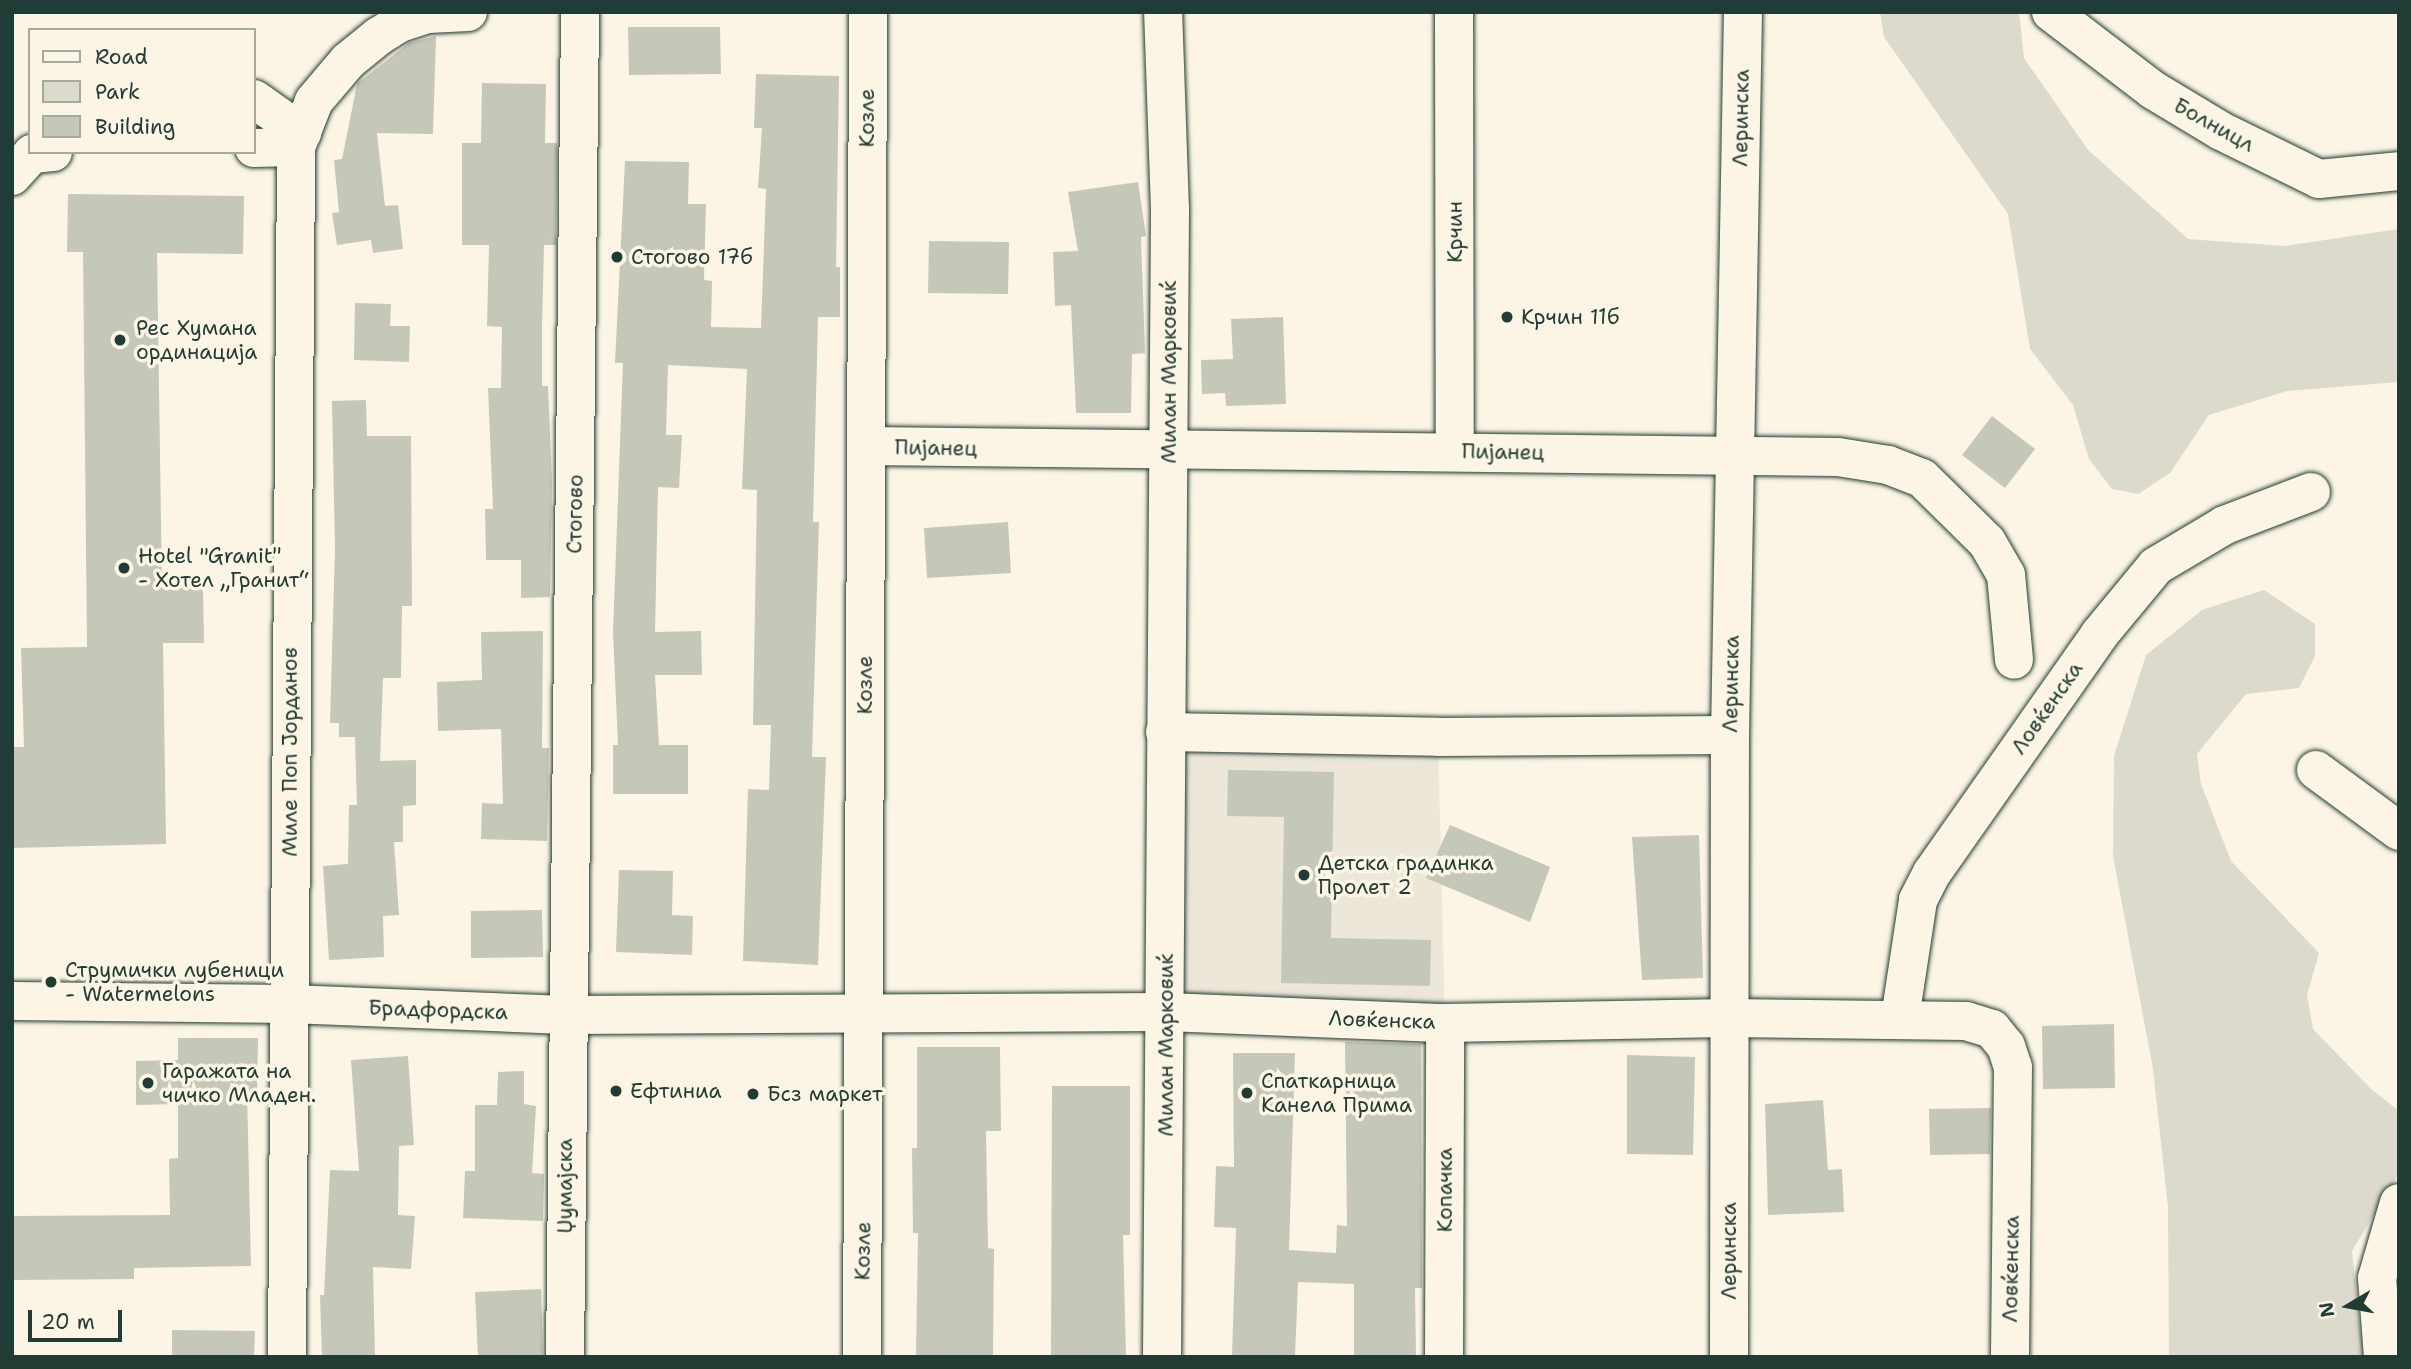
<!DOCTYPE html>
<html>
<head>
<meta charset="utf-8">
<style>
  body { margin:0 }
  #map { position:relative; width:2411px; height:1369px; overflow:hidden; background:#fcf5e5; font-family:"Shantell Sans",sans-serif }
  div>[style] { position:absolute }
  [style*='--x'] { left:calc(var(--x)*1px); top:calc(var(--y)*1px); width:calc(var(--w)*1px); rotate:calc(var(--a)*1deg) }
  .built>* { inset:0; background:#ece7d8 }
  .green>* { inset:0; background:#dcdacc }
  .building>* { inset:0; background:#c5c7b9 }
  .roads { filter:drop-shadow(0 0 2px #1f3d34) drop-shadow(0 0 2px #1f3d34) }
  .minor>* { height:38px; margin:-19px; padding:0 19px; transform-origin:19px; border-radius:19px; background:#fcf5e5 }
  .dots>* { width:19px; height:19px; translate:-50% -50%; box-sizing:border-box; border:4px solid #fcf5e5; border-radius:50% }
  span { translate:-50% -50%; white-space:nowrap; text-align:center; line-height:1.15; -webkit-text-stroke:7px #fcf5e5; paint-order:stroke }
  .street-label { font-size:21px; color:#1f3d34 }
  .poi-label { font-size:21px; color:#1f3d34 }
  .left { translate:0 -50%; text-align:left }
  .frame { position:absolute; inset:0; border:14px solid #1f3d34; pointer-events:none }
  .legend { position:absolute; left:28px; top:28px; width:228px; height:126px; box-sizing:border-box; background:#fcf5e5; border:2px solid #a4ab9e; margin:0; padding:9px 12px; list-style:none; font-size:21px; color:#1f3d34 }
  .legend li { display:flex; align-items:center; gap:14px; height:35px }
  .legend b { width:35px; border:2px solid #a4ab9e }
  .north { position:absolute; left:2313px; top:1271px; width:70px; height:70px; -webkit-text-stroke:5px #fcf5e5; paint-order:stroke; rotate:260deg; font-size:19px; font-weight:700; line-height:28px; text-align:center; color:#1f3d34 }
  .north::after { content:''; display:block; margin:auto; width:24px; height:32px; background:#1f3d34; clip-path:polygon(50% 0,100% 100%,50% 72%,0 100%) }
  .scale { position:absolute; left:28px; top:1310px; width:94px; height:32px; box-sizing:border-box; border:4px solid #1f3d34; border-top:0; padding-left:9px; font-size:21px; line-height:24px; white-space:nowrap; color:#1f3d34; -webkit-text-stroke:5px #fcf5e5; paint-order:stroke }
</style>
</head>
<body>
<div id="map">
  <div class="built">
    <div style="clip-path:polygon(1165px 732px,1438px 737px,1445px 1023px,1167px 1012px)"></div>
  </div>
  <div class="green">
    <div style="clip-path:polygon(1880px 12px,2019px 12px,2024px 58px,2088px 150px,2188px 239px,2285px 246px,2399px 229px,2399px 382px,2287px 391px,2209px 415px,2170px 473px,2138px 494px,2112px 489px,2089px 459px,2073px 405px,2030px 349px,2008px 214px,1884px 37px)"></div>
    <div style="clip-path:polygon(2264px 590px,2315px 624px,2315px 656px,2299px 688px,2246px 694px,2197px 754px,2201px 784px,2231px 861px,2319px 953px,2307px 995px,2313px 1029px,2371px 1089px,2399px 1111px,2399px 1173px,2352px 1251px,2363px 1357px,2169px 1357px,2168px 1207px,2153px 1069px,2113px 856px,2114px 756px,2146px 655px,2202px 610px)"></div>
  </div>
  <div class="building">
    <div style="clip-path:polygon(628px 27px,720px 27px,721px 74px,629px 75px)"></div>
    <div style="clip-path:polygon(436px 36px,433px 134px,377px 133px,385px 206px,398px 205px,403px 249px,373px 253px,371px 240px,337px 245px,332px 213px,339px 212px,334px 160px,342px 159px,357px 84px,409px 43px)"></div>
    <div style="clip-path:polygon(756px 74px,839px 76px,836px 267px,840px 267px,840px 317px,818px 317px,813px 522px,819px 522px,812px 757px,826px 757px,818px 965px,743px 961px,748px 789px,769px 790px,771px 725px,753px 725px,757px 490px,742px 489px,747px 369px,668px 365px,666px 435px,682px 435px,679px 488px,658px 487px,655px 632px,701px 631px,702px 675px,655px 675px,659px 745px,688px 745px,688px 794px,613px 794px,613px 745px,618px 745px,613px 632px,623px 363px,615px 363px,625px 161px,689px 162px,688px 204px,706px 204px,704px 280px,712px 281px,711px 327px,761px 328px,766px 189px,758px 188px,762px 128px,754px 128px)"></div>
    <div style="clip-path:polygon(482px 83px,546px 84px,545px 143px,557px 143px,556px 245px,544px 245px,542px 327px,542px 386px,548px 386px,552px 481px,550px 597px,521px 598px,521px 560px,486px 560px,485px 509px,493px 509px,488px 388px,501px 388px,502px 327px,487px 326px,489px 245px,462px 245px,462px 143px,481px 143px)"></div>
    <div style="clip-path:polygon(1138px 182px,1146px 236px,1141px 237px,1145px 353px,1132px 354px,1131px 413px,1076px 413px,1071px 305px,1055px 306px,1053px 252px,1078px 251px,1068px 192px)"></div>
    <div style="clip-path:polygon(68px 194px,244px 196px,243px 254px,157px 253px,162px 588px,203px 587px,204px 643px,163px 643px,166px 844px,12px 848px,12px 747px,24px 747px,21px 648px,87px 647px,83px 252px,67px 252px)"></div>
    <div style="clip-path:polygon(929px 241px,1009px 242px,1008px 294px,928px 293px)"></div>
    <div style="clip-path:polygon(355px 303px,391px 304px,390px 326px,410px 326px,409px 362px,354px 360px)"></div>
    <div style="clip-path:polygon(1283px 317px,1286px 404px,1226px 406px,1225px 393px,1202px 394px,1201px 360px,1233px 359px,1231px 319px)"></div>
    <div style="clip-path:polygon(366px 400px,367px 436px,411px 436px,412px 606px,402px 606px,401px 678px,383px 678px,380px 761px,416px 760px,416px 805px,403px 806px,403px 842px,394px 842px,399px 915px,383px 916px,384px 957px,329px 960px,323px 866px,348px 864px,349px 805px,357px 805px,355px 737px,339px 737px,339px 723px,330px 723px,335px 549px,332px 401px)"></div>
    <div style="clip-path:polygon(1992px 416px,2035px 449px,2005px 488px,1962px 455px)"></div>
    <div style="clip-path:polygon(1008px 522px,1011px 573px,927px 578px,924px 528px)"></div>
    <div style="clip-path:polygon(543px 631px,542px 748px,549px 748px,547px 841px,481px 839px,482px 803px,503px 804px,501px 729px,438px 731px,437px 682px,482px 680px,481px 632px)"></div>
    <div style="clip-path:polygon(1228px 770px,1334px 772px,1331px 938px,1431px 940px,1430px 986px,1281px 983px,1284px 817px,1227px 816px)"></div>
    <div style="clip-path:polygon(1450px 825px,1550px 867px,1530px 922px,1426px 878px)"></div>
    <div style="clip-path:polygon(1699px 835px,1703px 978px,1642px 980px,1632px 837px)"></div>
    <div style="clip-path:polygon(619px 870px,673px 871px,672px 915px,693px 916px,692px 955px,616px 952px)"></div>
    <div style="clip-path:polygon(542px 910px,543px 957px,471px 958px,471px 911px)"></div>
    <div style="clip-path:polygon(2114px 1024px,2115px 1088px,2043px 1089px,2042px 1026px)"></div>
    <div style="clip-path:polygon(178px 1038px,258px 1038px,257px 1093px,247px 1092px,251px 1266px,134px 1268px,134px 1279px,12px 1280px,12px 1216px,170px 1215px,169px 1159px,178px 1158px,178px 1104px,136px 1105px,136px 1061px,178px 1060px)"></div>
    <div style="clip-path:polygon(1345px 1042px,1421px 1044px,1422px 1278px,1422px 1288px,1415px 1288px,1416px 1357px,1354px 1357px,1354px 1284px,1298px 1282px,1295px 1357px,1232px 1357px,1236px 1228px,1214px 1227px,1216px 1166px,1234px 1167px,1233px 1053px,1295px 1053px,1289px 1250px,1336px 1253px,1337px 1225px,1347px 1226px)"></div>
    <div style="clip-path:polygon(917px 1047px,1000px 1047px,1001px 1131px,986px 1131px,988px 1248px,994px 1249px,993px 1357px,916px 1357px,918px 1233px,913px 1233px,912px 1148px,917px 1148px)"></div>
    <div style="clip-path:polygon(1627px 1055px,1695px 1057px,1693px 1155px,1627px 1154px)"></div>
    <div style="clip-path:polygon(408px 1056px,414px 1145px,399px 1146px,398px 1215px,415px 1216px,411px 1269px,373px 1267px,375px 1357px,322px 1357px,320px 1295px,324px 1295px,330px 1170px,359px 1171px,351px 1060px)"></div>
    <div style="clip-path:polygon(524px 1071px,524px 1104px,536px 1106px,532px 1173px,544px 1174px,543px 1221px,463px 1218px,465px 1171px,475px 1171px,475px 1105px,497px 1105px,498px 1072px)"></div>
    <div style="clip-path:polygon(1052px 1086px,1130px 1086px,1130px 1235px,1123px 1235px,1126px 1357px,1051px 1357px)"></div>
    <div style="clip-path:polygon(1823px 1100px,1828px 1170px,1842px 1169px,1844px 1212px,1768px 1215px,1765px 1104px)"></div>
    <div style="clip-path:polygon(1991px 1108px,1990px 1154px,1930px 1155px,1929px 1109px)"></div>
    <div style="clip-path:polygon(541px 1289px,543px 1357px,478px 1357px,475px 1292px)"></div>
    <div style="clip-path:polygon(172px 1330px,255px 1331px,254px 1357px,172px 1357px)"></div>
  </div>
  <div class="roads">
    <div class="minor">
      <div style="--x:1454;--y:12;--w:440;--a:89.9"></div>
      <div style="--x:2051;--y:12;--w:128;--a:37.4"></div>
      <div style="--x:2153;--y:90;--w:79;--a:31.1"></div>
      <div style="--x:2221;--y:131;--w:109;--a:26.1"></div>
      <div style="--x:2319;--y:179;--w:80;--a:-5.7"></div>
      <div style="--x:254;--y:99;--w:59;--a:35.3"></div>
      <div style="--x:254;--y:148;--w:42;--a:-1.4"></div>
      <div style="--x:12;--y:176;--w:30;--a:-48"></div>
      <div style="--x:32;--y:154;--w:21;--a:-5"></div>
      <div style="--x:866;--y:446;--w:972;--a:0.65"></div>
      <div style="--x:1838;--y:457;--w:51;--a:9.1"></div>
      <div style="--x:1888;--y:465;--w:36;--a:21"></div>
      <div style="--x:1922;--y:478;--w:91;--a:44.6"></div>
      <div style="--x:1987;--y:542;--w:38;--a:60"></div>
      <div style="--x:2006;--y:575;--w:85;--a:84.6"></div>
      <div style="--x:1165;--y:732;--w:273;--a:1"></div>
      <div style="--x:1438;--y:737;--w:292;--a:-0.4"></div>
      <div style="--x:2316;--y:770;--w:103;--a:36.3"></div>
      <div style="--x:12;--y:1001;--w:278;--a:0.6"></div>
      <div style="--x:290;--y:1004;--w:276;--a:2.3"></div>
      <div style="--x:566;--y:1015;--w:601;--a:-0.29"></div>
      <div style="--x:1167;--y:1012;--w:278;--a:2.3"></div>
      <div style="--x:1445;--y:1023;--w:284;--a:-1"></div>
      <div style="--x:1729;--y:1018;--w:237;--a:0.7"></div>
      <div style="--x:1966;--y:1021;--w:27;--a:17"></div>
      <div style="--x:1992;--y:1029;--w:22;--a:51"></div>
      <div style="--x:2006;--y:1046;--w:22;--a:72"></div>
      <div style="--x:2013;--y:1067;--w:290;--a:90.6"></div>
      <div style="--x:1900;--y:1018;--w:119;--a:-81.3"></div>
      <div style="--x:1918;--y:900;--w:30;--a:-63"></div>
      <div style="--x:1932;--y:873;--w:291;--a:-54.9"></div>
      <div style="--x:2099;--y:635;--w:89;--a:-50.4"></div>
      <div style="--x:2156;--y:566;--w:80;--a:-30.7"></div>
      <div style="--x:2225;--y:525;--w:92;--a:-21"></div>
      <div style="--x:287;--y:1357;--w:1210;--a:-89.57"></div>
      <div style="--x:296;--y:147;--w:49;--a:-68.6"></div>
      <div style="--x:314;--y:101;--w:52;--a:-49.6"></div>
      <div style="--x:348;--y:61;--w:40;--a:-39"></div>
      <div style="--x:379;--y:36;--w:25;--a:-32"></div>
      <div style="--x:400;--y:23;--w:29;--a:-18"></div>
      <div style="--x:428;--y:14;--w:40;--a:-2.9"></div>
      <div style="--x:565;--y:1357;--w:1345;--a:-89.36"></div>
      <div style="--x:862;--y:1357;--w:1345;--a:-89.74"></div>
      <div style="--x:1162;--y:1357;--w:1147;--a:-89.6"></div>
      <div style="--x:1170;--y:210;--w:198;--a:-92"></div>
      <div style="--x:1444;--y:1357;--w:334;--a:-89.8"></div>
      <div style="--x:1729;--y:1357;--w:622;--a:-89.91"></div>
      <div style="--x:1730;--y:735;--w:723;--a:-88.97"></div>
      <div style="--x:2383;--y:1357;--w:79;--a:-94.3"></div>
      <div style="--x:2377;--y:1278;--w:78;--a:-73.7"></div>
    </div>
  </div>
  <div class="dots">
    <div style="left:617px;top:257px;background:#1f3d34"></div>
    <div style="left:1507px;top:317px;background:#1f3d34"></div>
    <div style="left:120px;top:340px;background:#1f3d34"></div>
    <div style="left:124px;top:568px;background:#1f3d34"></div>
    <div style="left:1304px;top:875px;background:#1f3d34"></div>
    <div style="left:51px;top:982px;background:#1f3d34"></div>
    <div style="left:148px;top:1083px;background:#1f3d34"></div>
    <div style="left:616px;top:1091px;background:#1f3d34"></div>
    <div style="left:1247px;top:1093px;background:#1f3d34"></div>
    <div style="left:753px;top:1094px;background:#1f3d34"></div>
  </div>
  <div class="street-label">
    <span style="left:867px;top:118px;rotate:-90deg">Козле</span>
    <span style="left:1741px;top:118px;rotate:-89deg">Леринска</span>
    <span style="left:2214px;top:125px;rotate:29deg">Болницл</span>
    <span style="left:1455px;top:232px;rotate:-90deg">Крчин</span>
    <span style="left:1169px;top:372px;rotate:-90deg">Милан Марковиќ</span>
    <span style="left:936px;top:448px;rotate:1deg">Пијанец</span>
    <span style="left:1503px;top:452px;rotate:1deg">Пијанец</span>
    <span style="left:575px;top:514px;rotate:-89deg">Стогово</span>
    <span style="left:1731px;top:684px;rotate:-89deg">Леринска</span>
    <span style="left:865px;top:685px;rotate:-90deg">Козле</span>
    <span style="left:2047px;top:708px;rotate:-55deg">Ловќенска</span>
    <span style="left:290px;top:752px;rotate:-90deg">Миле Поп Јорданов</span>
    <span style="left:438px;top:1010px;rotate:2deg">Брадфордска</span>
    <span style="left:1382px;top:1020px;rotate:2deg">Ловќенска</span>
    <span style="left:1166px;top:1045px;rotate:-90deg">Милан Марковиќ</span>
    <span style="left:565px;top:1186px;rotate:-90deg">Џумајска</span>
    <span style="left:1445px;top:1190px;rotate:-90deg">Копачка</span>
    <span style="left:863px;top:1251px;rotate:-89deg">Козле</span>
    <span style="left:1729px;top:1251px;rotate:-90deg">Леринска</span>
    <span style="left:2011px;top:1269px;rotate:-89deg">Ловќенска</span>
  </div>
  <div class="poi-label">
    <span class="left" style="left:631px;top:257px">Стогово 17б</span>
    <span class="left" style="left:1521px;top:317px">Крчин 11б</span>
    <span class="left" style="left:136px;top:340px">Рес Хумана<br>ординација</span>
    <span class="left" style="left:138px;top:568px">Hotel "Granit"<br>- Хотел „Гранит“</span>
    <span class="left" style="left:1318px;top:875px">Детска градинка<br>Пролет 2</span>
    <span class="left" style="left:65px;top:982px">Струмички лубеници<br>- Watermelons</span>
    <span class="left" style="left:162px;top:1083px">Гаражата на<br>чичко Младен.</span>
    <span class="left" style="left:1261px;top:1093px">Спаткарница<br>Канела Прима</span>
    <span class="left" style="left:630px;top:1091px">Ефтиниа</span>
    <span class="left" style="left:767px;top:1094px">Бсз маркет</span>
  </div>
  <div class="frame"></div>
  <ul class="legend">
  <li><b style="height:9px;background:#fcf5e5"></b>Road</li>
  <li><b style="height:19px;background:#dcdacc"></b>Park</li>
  <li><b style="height:19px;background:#c5c7b9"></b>Building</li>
  </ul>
  <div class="north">N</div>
  <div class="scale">20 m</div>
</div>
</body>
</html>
